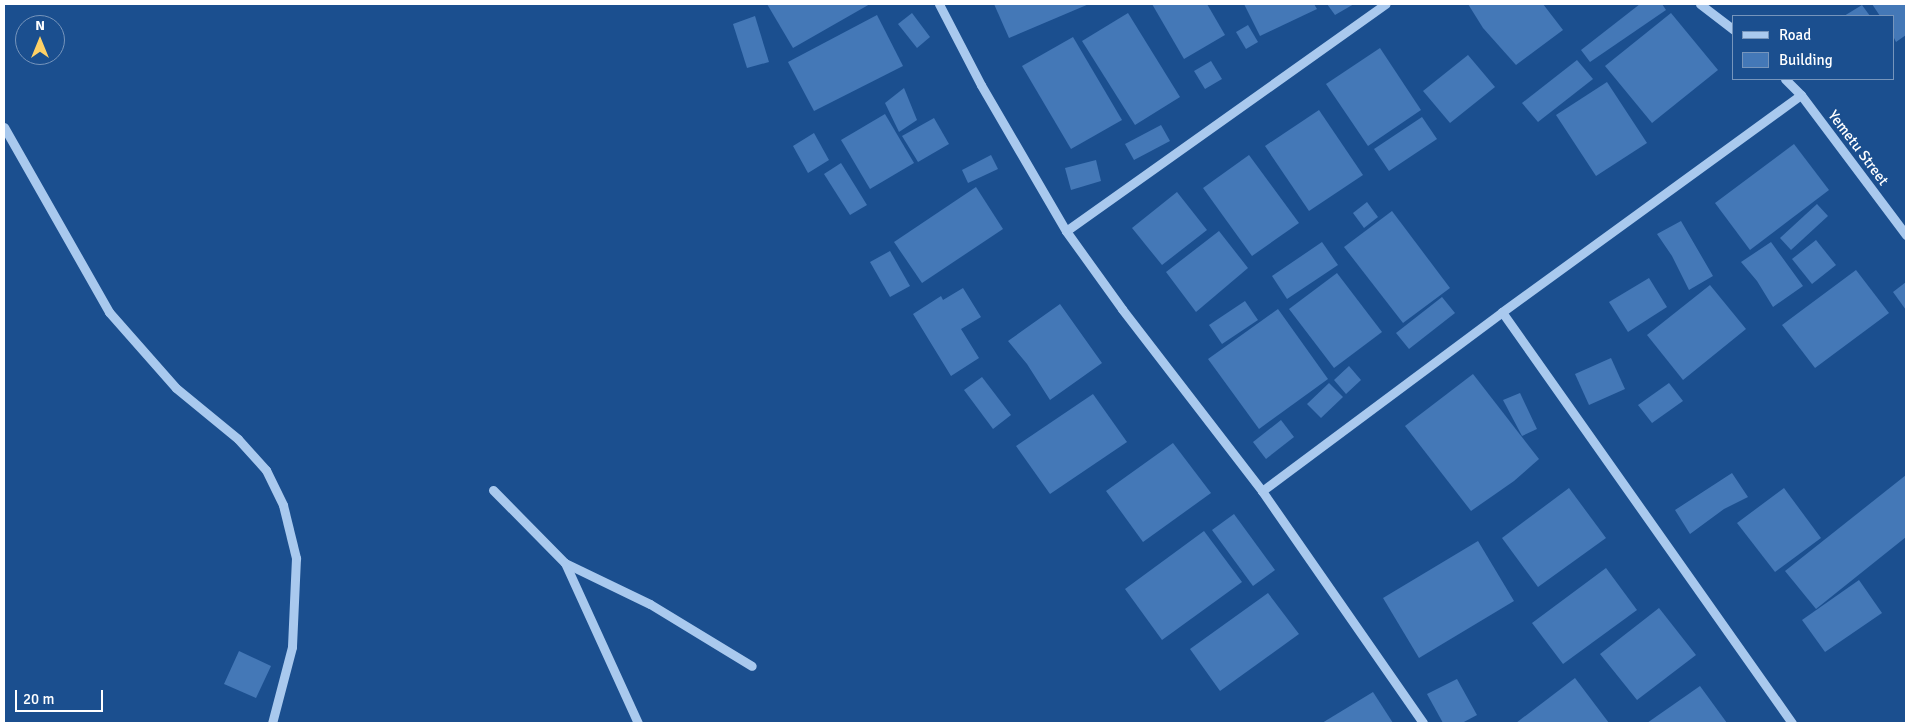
<!DOCTYPE html>
<html>
<head>
<meta charset="utf-8">
<style>
  body { margin:0 }
  #map { position:relative; width:1910px; height:727px; overflow:hidden; background:#1b4f8f; font-family:Signika,sans-serif }
  div>[style] { position:absolute }
  [style*='--x'] { left:calc(var(--x)*1px); top:calc(var(--y)*1px); width:calc(var(--w)*1px); rotate:calc(var(--a)*1deg) }
  .building>* { inset:0; background:#4478b7 }
  .minor>* { height:9px; margin:-4.5px; padding:0 4.5px; transform-origin:4.5px; border-radius:4.5px; background:#a9c9ee }
  span { translate:-50% -50%; white-space:nowrap; text-align:center; line-height:1.15; -webkit-text-stroke:4px #1b4f8f; paint-order:stroke }
  .street-label { font-size:15px; color:#fff }
  .frame { position:absolute; inset:0; border:5px solid #fff; pointer-events:none }
  .legend { position:absolute; left:1732px; top:15px; width:162px; height:65px; box-sizing:border-box; background:#1b4f8f; border:1px solid #7695bc; margin:0; padding:6px 9px; list-style:none; font-size:15px; color:#fff }
  .legend li { display:flex; align-items:center; gap:10px; height:25px }
  .legend b { width:25px; border:1px solid #7695bc }
  .north { position:absolute; left:15px; top:15px; width:50px; height:50px; box-sizing:border-box; background:#1b4f8f; border:1px solid #7695bc; border-radius:50%; rotate:0deg; font-size:14px; font-weight:700; line-height:20px; text-align:center; color:#fff }
  .north::after { content:''; display:block; margin:auto; width:18px; height:22px; background:#ffd166; clip-path:polygon(50% 0,100% 100%,50% 72%,0 100%) }
  .scale { position:absolute; left:15px; top:690px; width:88px; height:22px; box-sizing:border-box; border:2px solid #fff; border-top:0; padding-left:6px; font-size:15px; line-height:18px; white-space:nowrap; color:#fff; -webkit-text-stroke:4px #1b4f8f; paint-order:stroke }
</style>
</head>
<body>
<div id="map">
  <div class="building">
    <div style="clip-path:polygon(767px 4px,870px 4px,793px 48px)"></div>
    <div style="clip-path:polygon(994px 4px,1089px 4px,1009px 38px)"></div>
    <div style="clip-path:polygon(1152px 4px,1207px 4px,1225px 35px,1184px 59px)"></div>
    <div style="clip-path:polygon(1244px 4px,1314px 4px,1317px 9px,1260px 36px)"></div>
    <div style="clip-path:polygon(1327px 4px,1354px 4px,1335px 15px)"></div>
    <div style="clip-path:polygon(1468px 4px,1543px 4px,1563px 30px,1516px 65px,1483px 28px)"></div>
    <div style="clip-path:polygon(1640px 4px,1662px 4px,1666px 10px,1590px 62px,1581px 50px)"></div>
    <div style="clip-path:polygon(1872px 4px,1906px 4px,1906px 35px,1896px 42px,1894px 38px,1894px 16px,1880px 16px)"></div>
    <div style="clip-path:polygon(1862px 5px,1870px 16px,1844px 16px)"></div>
    <div style="clip-path:polygon(912px 13px,930px 37px,917px 48px,898px 24px)"></div>
    <div style="clip-path:polygon(1128px 13px,1180px 97px,1135px 125px,1082px 41px)"></div>
    <div style="clip-path:polygon(1671px 13px,1718px 70px,1652px 123px,1605px 66px)"></div>
    <div style="clip-path:polygon(877px 15px,903px 66px,814px 111px,788px 62px)"></div>
    <div style="clip-path:polygon(755px 16px,769px 62px,747px 68px,733px 24px)"></div>
    <div style="clip-path:polygon(1248px 25px,1258px 42px,1246px 49px,1236px 32px)"></div>
    <div style="clip-path:polygon(1073px 37px,1122px 120px,1071px 149px,1022px 66px)"></div>
    <div style="clip-path:polygon(1380px 48px,1421px 110px,1368px 146px,1326px 84px)"></div>
    <div style="clip-path:polygon(1468px 55px,1495px 87px,1450px 123px,1423px 91px)"></div>
    <div style="clip-path:polygon(1577px 60px,1593px 79px,1538px 122px,1522px 103px)"></div>
    <div style="clip-path:polygon(1211px 61px,1222px 79px,1205px 89px,1194px 71px)"></div>
    <div style="clip-path:polygon(1607px 82px,1647px 143px,1596px 176px,1556px 115px)"></div>
    <div style="clip-path:polygon(904px 88px,917px 120px,899px 132px,885px 103px)"></div>
    <div style="clip-path:polygon(1319px 110px,1363px 175px,1309px 211px,1265px 146px)"></div>
    <div style="clip-path:polygon(885px 114px,914px 163px,870px 189px,841px 140px)"></div>
    <div style="clip-path:polygon(1422px 117px,1437px 139px,1389px 171px,1374px 149px)"></div>
    <div style="clip-path:polygon(934px 118px,949px 144px,918px 162px,902px 136px)"></div>
    <div style="clip-path:polygon(1161px 125px,1170px 141px,1134px 160px,1125px 144px)"></div>
    <div style="clip-path:polygon(814px 133px,829px 160px,808px 173px,793px 146px)"></div>
    <div style="clip-path:polygon(1794px 144px,1829px 190px,1750px 250px,1715px 203px)"></div>
    <div style="clip-path:polygon(991px 155px,998px 169px,968px 183px,962px 170px)"></div>
    <div style="clip-path:polygon(1249px 155px,1299px 223px,1252px 256px,1203px 188px)"></div>
    <div style="clip-path:polygon(1096px 160px,1101px 181px,1071px 190px,1065px 168px)"></div>
    <div style="clip-path:polygon(841px 163px,867px 205px,850px 215px,824px 174px)"></div>
    <div style="clip-path:polygon(976px 187px,1003px 229px,922px 283px,894px 242px)"></div>
    <div style="clip-path:polygon(1177px 192px,1207px 230px,1162px 265px,1132px 228px)"></div>
    <div style="clip-path:polygon(1367px 202px,1378px 217px,1364px 228px,1353px 213px)"></div>
    <div style="clip-path:polygon(1817px 204px,1828px 216px,1791px 250px,1780px 238px)"></div>
    <div style="clip-path:polygon(1392px 211px,1450px 288px,1403px 323px,1344px 247px)"></div>
    <div style="clip-path:polygon(1681px 221px,1713px 276px,1689px 290px,1672px 256px,1657px 234px)"></div>
    <div style="clip-path:polygon(1219px 231px,1248px 268px,1196px 312px,1166px 272px)"></div>
    <div style="clip-path:polygon(1816px 240px,1836px 265px,1812px 284px,1792px 259px)"></div>
    <div style="clip-path:polygon(1322px 242px,1338px 265px,1287px 299px,1272px 276px)"></div>
    <div style="clip-path:polygon(1771px 242px,1803px 286px,1773px 307px,1757px 281px,1741px 262px)"></div>
    <div style="clip-path:polygon(890px 251px,910px 286px,890px 297px,870px 262px)"></div>
    <div style="clip-path:polygon(1856px 270px,1889px 313px,1815px 368px,1782px 325px)"></div>
    <div style="clip-path:polygon(1337px 273px,1382px 332px,1334px 368px,1289px 309px)"></div>
    <div style="clip-path:polygon(1649px 278px,1667px 307px,1628px 332px,1609px 302px)"></div>
    <div style="clip-path:polygon(1906px 282px,1906px 310px,1893px 292px)"></div>
    <div style="clip-path:polygon(1710px 285px,1746px 329px,1683px 380px,1647px 335px)"></div>
    <div style="clip-path:polygon(963px 288px,981px 317px,961px 329px,979px 358px,951px 376px,913px 314px,941px 296px,943px 300px)"></div>
    <div style="clip-path:polygon(1442px 297px,1455px 313px,1409px 349px,1396px 333px)"></div>
    <div style="clip-path:polygon(1245px 301px,1258px 320px,1222px 344px,1209px 325px)"></div>
    <div style="clip-path:polygon(1060px 304px,1102px 363px,1050px 400px,1027px 364px,1008px 341px)"></div>
    <div style="clip-path:polygon(1278px 309px,1328px 379px,1259px 429px,1208px 359px)"></div>
    <div style="clip-path:polygon(1611px 358px,1625px 389px,1589px 405px,1575px 374px)"></div>
    <div style="clip-path:polygon(1349px 366px,1361px 380px,1346px 394px,1334px 380px)"></div>
    <div style="clip-path:polygon(1473px 374px,1539px 459px,1514px 481px,1471px 511px,1405px 426px)"></div>
    <div style="clip-path:polygon(982px 377px,1011px 415px,993px 429px,964px 390px)"></div>
    <div style="clip-path:polygon(1329px 383px,1343px 397px,1321px 418px,1307px 404px)"></div>
    <div style="clip-path:polygon(1669px 383px,1683px 401px,1652px 423px,1638px 405px)"></div>
    <div style="clip-path:polygon(1520px 393px,1537px 429px,1522px 436px,1503px 400px)"></div>
    <div style="clip-path:polygon(1093px 394px,1127px 442px,1050px 494px,1016px 446px)"></div>
    <div style="clip-path:polygon(1281px 420px,1294px 437px,1266px 459px,1253px 442px)"></div>
    <div style="clip-path:polygon(1173px 443px,1211px 493px,1143px 542px,1106px 491px)"></div>
    <div style="clip-path:polygon(1732px 473px,1748px 497px,1724px 509px,1690px 534px,1675px 510px)"></div>
    <div style="clip-path:polygon(1906px 475px,1906px 537px,1816px 609px,1785px 571px)"></div>
    <div style="clip-path:polygon(1569px 488px,1606px 538px,1538px 587px,1502px 538px)"></div>
    <div style="clip-path:polygon(1784px 488px,1821px 538px,1775px 572px,1737px 523px)"></div>
    <div style="clip-path:polygon(1234px 514px,1275px 570px,1253px 586px,1212px 530px)"></div>
    <div style="clip-path:polygon(1204px 531px,1242px 582px,1162px 640px,1125px 589px)"></div>
    <div style="clip-path:polygon(1478px 541px,1514px 601px,1419px 658px,1383px 598px)"></div>
    <div style="clip-path:polygon(1606px 568px,1637px 610px,1563px 664px,1532px 623px)"></div>
    <div style="clip-path:polygon(1859px 580px,1882px 613px,1825px 652px,1802px 620px)"></div>
    <div style="clip-path:polygon(1268px 593px,1299px 634px,1220px 691px,1190px 649px)"></div>
    <div style="clip-path:polygon(1659px 608px,1696px 655px,1637px 700px,1600px 654px)"></div>
    <div style="clip-path:polygon(239px 651px,271px 666px,256px 698px,224px 684px)"></div>
    <div style="clip-path:polygon(1575px 678px,1609px 723px,1516px 723px)"></div>
    <div style="clip-path:polygon(1457px 679px,1477px 715px,1462px 723px,1443px 723px,1427px 694px)"></div>
    <div style="clip-path:polygon(1700px 686px,1727px 723px,1647px 723px)"></div>
    <div style="clip-path:polygon(1373px 692px,1393px 723px,1322px 723px)"></div>
  </div>
  <div class="minor">
    <div style="--x:939;--y:4;--w:91;--a:62.6"></div>
    <div style="--x:981;--y:85;--w:169;--a:59.8"></div>
    <div style="--x:1066;--y:231;--w:96;--a:54.3"></div>
    <div style="--x:1122;--y:309;--w:230;--a:52.4"></div>
    <div style="--x:1262;--y:491;--w:282;--a:55.2"></div>
    <div style="--x:1700;--y:4;--w:43;--a:37.4"></div>
    <div style="--x:1785;--y:79;--w:23;--a:45"></div>
    <div style="--x:1801;--y:95;--w:175;--a:53.1"></div>
    <div style="--x:4;--y:127;--w:213;--a:60.4"></div>
    <div style="--x:109;--y:312;--w:101;--a:48.6"></div>
    <div style="--x:176;--y:388;--w:80;--a:39.4"></div>
    <div style="--x:238;--y:439;--w:42;--a:47.9"></div>
    <div style="--x:266;--y:470;--w:39;--a:64"></div>
    <div style="--x:283;--y:505;--w:55;--a:76.2"></div>
    <div style="--x:296;--y:558;--w:89;--a:92.6"></div>
    <div style="--x:292;--y:647;--w:79;--a:104.7"></div>
    <div style="--x:1066;--y:231;--w:392;--a:-35.4"></div>
    <div style="--x:1502;--y:312;--w:503;--a:54.79"></div>
    <div style="--x:493;--y:490;--w:103;--a:45.4"></div>
    <div style="--x:565;--y:563;--w:94;--a:25.8"></div>
    <div style="--x:650;--y:604;--w:119;--a:31.3"></div>
    <div style="--x:1262;--y:491;--w:299;--a:-36.7"></div>
    <div style="--x:1502;--y:312;--w:369;--a:-36"></div>
    <div style="--x:565;--y:563;--w:176;--a:65.5"></div>
  </div>
  <div class="street-label">
    <span style="left:1858px;top:148px;rotate:53deg">Yemetu Street</span>
  </div>
  <div class="frame"></div>
  <ul class="legend">
  <li><b style="height:6px;background:#a9c9ee"></b>Road</li>
  <li><b style="height:14px;background:#4478b7"></b>Building</li>
  </ul>
  <div class="north">N</div>
  <div class="scale">20 m</div>
</div>
</body>
</html>
